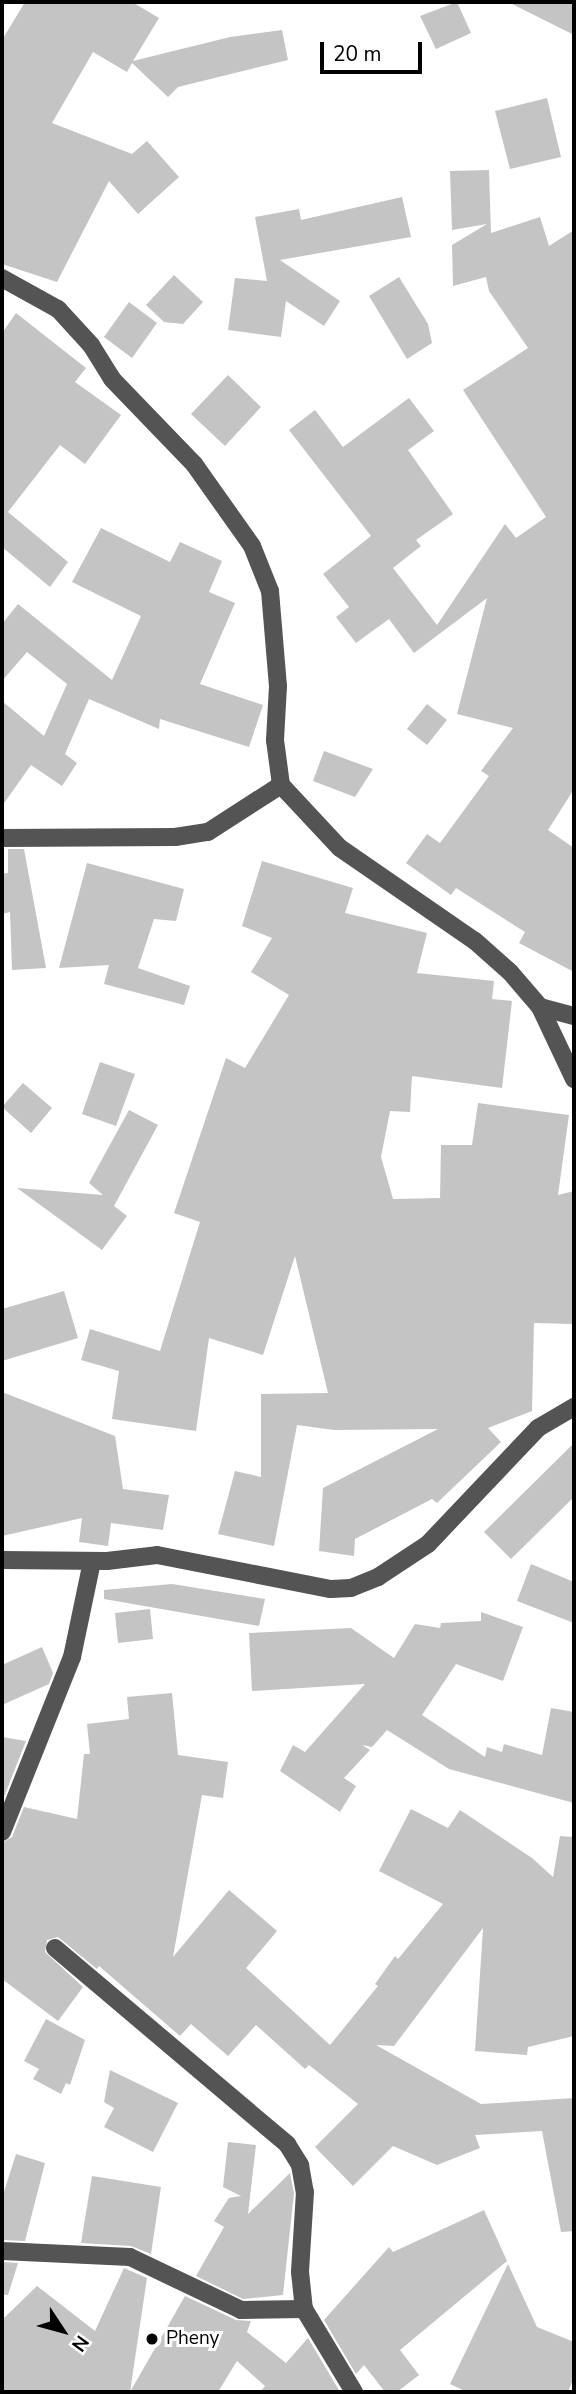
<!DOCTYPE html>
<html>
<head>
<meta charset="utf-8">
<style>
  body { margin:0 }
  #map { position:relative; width:576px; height:2394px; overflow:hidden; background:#fff; font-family:"Nunito Sans",sans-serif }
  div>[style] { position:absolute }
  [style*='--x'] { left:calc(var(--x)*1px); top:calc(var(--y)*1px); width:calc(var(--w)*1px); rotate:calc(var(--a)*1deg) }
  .building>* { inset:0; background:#c4c4c4 }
  .minor>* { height:18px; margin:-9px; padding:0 9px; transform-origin:9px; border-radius:9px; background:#545454 }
  .dots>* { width:19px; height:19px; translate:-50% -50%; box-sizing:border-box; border:4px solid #fff; border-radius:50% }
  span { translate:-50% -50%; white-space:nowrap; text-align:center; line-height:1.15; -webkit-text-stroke:6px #fff; paint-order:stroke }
  .poi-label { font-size:19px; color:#000 }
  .left { translate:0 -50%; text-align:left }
  .frame { position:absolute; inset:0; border:4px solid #000; pointer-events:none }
  .north { position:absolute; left:28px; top:2296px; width:70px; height:70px; -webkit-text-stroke:5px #fff; paint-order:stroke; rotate:126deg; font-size:19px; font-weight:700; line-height:28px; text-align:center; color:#000 }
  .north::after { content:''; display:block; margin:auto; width:24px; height:32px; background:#000; clip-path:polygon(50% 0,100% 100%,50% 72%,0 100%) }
  .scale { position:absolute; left:320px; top:42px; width:102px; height:32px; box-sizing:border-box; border:4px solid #000; border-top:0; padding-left:9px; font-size:21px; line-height:24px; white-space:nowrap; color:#000; -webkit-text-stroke:5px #fff; paint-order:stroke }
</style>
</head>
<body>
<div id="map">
  <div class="building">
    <div style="clip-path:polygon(25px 2px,132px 2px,159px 18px,133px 61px,230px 37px,282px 30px,288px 60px,178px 87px,168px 97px,132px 63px,127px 72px,93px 52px,52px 123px,132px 154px,147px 141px,179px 177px,138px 214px,109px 181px,57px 282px,2px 264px,2px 40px)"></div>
    <div style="clip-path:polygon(457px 2px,471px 33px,436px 49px,420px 16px)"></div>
    <div style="clip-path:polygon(508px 2px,574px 2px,574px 35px)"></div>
    <div style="clip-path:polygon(547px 98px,561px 157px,510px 169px,495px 111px)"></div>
    <div style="clip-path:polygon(489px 170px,491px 233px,540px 217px,549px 246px,574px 230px,574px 789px,548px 830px,574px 848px,574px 972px,519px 943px,525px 932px,456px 888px,451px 895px,406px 863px,427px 834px,440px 843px,489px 776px,481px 771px,513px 728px,457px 714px,487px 598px,414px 653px,389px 619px,356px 643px,336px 617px,349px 607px,323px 574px,371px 536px,289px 430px,315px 410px,343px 447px,409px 398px,434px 431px,408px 450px,453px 514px,416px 540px,421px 546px,393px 568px,437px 625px,505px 524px,516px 538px,546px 517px,463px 390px,528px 348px,489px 291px,486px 277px,453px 286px,452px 245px,487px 224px,452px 230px,450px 171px)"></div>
    <div style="clip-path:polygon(402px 197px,411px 237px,280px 260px,340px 301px,324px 326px,286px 301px,281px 337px,228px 330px,235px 278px,267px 281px,255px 217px,299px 209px,301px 220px)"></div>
    <div style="clip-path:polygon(174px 275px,203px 302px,183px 324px,164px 322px,146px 305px)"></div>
    <div style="clip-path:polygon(399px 277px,428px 324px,432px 343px,407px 359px,369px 296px)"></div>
    <div style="clip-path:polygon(129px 302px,157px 323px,132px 358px,104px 337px)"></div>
    <div style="clip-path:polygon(16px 313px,86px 368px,75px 382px,121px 415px,85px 464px,60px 445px,8px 512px,68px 562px,50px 587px,2px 547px,2px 333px)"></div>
    <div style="clip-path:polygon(228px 375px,261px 407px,225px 446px,191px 414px)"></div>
    <div style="clip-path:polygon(101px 528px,170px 562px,180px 542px,222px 561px,209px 592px,235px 603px,200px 684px,263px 705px,249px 747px,160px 719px,159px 729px,89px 699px,65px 754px,77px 763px,62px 786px,31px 765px,2px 806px,2px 701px,44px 736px,67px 684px,27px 652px,2px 681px,2px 624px,18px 604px,112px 680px,141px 616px,72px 582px)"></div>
    <div style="clip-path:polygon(427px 704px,447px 720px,427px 745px,407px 729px)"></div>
    <div style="clip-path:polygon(324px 751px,373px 769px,355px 797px,313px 781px)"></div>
    <div style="clip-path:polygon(8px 849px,24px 849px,46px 968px,12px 970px,10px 912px,2px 914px,2px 874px,8px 873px)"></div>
    <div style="clip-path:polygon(262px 861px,353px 888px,345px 913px,427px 933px,417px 973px,494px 981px,492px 999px,512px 1001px,502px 1088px,412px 1076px,410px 1112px,390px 1111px,381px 1157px,393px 1199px,440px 1198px,441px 1145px,472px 1145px,478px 1103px,569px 1115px,558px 1195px,574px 1191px,574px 1324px,534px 1323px,532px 1411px,488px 1428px,501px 1442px,437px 1503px,432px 1499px,355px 1539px,354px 1556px,319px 1551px,323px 1488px,438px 1429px,334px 1430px,297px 1425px,274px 1546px,218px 1534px,235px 1471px,261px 1477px,261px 1394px,328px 1393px,295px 1256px,263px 1355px,209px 1338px,196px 1431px,112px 1419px,119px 1371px,81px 1360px,90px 1329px,160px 1351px,200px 1222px,174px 1213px,226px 1058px,245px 1068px,289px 995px,251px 972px,272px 938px,242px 926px)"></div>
    <div style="clip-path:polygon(87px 863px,184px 889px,176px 921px,154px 919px,138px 968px,190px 986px,184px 1005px,104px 984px,109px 965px,59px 968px)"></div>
    <div style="clip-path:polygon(100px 1062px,135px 1074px,116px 1126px,82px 1114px)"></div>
    <div style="clip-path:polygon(23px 1083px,52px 1108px,31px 1133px,2px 1107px)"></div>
    <div style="clip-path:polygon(129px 1110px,158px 1125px,114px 1206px,127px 1216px,102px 1250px,17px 1188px,103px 1195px,89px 1183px)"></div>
    <div style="clip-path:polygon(64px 1291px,78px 1338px,2px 1361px,2px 1309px)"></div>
    <div style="clip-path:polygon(2px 1392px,115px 1436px,123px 1489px,169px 1495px,163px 1530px,111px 1523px,108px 1546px,79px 1542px,82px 1518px,2px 1536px)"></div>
    <div style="clip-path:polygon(574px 1443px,574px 1497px,511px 1559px,484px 1532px)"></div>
    <div style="clip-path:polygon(531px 1564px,574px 1582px,574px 1623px,517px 1601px)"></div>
    <div style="clip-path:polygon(172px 1584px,265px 1599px,259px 1626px,104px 1599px,104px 1590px)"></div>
    <div style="clip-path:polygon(150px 1609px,153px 1639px,118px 1643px,115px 1613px)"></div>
    <div style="clip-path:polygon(481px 1612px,523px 1627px,503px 1681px,456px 1664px,422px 1715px,485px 1757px,487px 1747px,502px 1752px,504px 1744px,542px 1755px,551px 1708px,574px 1712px,574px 1803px,449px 1769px,387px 1730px,372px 1747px,362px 1745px,370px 1750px,344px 1778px,356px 1786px,340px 1812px,280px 1771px,293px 1745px,305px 1752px,365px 1684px,252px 1691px,249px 1633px,351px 1628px,394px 1658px,415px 1624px,440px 1628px,441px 1623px,481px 1621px)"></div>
    <div style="clip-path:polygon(42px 1647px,53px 1673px,49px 1684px,2px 1705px,2px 1665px)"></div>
    <div style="clip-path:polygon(172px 1693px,178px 1755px,228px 1762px,223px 1798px,202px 1795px,173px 1957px,229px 1890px,277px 1931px,246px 1968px,330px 2045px,378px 1986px,375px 1984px,395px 1956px,398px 1959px,443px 1904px,379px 1871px,411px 1809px,448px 1828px,460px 1810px,532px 1858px,553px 1877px,560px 1836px,574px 1837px,574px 2036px,528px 2047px,527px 2055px,475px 2051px,483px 1928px,394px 2046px,376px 2045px,481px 2104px,574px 2098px,574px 2231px,561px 2232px,542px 2131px,475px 2135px,480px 2148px,437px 2165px,393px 2146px,353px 2186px,315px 2147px,358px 2104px,309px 2065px,305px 2069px,256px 2025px,228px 2056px,191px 2024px,180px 2036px,99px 1966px,97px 1969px,58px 1937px,47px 1940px,45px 1952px,83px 1987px,58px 2021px,2px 1979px,2px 1843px,12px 1837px,24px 1807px,77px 1819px,84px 1754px,90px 1754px,87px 1724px,129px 1719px,127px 1697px)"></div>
    <div style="clip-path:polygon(2px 1737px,26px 1741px,2px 1802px)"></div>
    <div style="clip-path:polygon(46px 2019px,85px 2040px,70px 2085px,66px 2083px,61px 2094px,33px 2079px,39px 2069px,24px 2061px)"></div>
    <div style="clip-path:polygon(110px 2070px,178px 2103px,153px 2152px,104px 2127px,114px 2108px,104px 2102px)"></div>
    <div style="clip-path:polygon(228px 2142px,256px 2145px,248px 2214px,290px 2173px,294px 2193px,283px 2295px,243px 2299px,196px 2276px,224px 2227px,214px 2221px,229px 2198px,241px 2196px,223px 2187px)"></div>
    <div style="clip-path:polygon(16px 2154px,45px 2163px,25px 2241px,2px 2240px,2px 2198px)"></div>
    <div style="clip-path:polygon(92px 2176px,161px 2187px,151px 2254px,131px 2246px,81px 2243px)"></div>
    <div style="clip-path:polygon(484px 2210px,507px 2261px,400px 2350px,419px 2375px,397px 2392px,385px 2392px,364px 2365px,356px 2374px,324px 2320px,389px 2247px,393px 2252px)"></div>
    <div style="clip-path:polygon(2px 2262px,18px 2263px,8px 2295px,2px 2294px)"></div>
    <div style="clip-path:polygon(508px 2264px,537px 2327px,574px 2342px,574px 2377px,568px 2392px,467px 2392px,450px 2384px)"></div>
    <div style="clip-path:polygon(124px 2268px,147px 2278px,130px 2392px,2px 2392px,2px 2320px,37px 2286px,95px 2331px)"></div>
    <div style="clip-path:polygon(185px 2296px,236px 2320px,251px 2321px,247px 2332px,286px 2363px,308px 2338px,340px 2392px,260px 2392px,265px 2386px,237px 2361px,218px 2392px,130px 2392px)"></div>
  </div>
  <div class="minor">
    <div style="--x:2;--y:278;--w:64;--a:29"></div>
    <div style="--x:58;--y:309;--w:49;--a:47.5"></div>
    <div style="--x:91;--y:345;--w:40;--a:58"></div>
    <div style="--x:112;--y:379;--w:118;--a:46"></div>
    <div style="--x:194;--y:464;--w:100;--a:54.7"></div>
    <div style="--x:252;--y:546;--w:48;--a:68.2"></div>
    <div style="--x:270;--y:591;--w:95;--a:85.2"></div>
    <div style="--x:278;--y:686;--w:54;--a:93.2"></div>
    <div style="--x:275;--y:740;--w:45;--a:82.4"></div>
    <div style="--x:281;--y:785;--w:86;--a:46.9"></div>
    <div style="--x:340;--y:848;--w:164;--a:34.6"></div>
    <div style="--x:475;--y:941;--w:47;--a:41.5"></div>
    <div style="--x:510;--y:972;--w:46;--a:49.4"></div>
    <div style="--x:540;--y:1007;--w:80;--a:64.7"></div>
    <div style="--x:2;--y:838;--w:173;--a:-0.3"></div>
    <div style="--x:175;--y:837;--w:33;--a:-9"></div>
    <div style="--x:208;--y:832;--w:87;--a:-32.8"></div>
    <div style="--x:540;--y:1007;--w:35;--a:15"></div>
    <div style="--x:2;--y:1560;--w:105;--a:0.5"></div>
    <div style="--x:107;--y:1561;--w:50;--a:-6.8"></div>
    <div style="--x:157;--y:1555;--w:177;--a:11.1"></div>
    <div style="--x:331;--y:1589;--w:20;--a:-3"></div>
    <div style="--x:351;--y:1588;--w:29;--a:-22"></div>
    <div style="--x:378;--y:1577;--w:60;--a:-33.4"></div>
    <div style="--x:428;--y:1544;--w:160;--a:-46.5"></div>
    <div style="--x:538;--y:1428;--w:42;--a:-30.3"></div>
    <div style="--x:2;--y:1832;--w:188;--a:-68.2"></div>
    <div style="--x:72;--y:1657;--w:98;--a:-78.2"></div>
    <div style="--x:55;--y:1948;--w:304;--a:40.2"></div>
    <div style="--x:287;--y:2144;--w:25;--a:58"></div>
    <div style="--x:300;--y:2165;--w:27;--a:80"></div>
    <div style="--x:305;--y:2192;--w:80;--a:93.6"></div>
    <div style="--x:300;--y:2272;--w:37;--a:84"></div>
    <div style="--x:304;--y:2309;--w:97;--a:58.9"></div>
    <div style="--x:2;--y:2251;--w:128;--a:2.7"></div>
    <div style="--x:130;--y:2257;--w:123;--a:25.5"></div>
    <div style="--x:241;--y:2310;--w:63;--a:-0.9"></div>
  </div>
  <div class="dots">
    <div style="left:152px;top:2339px;background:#000"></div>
  </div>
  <div class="poi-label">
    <span class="left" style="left:166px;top:2339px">Pheny</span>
  </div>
  <div class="frame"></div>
  <div class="north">N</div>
  <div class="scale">20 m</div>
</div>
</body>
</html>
